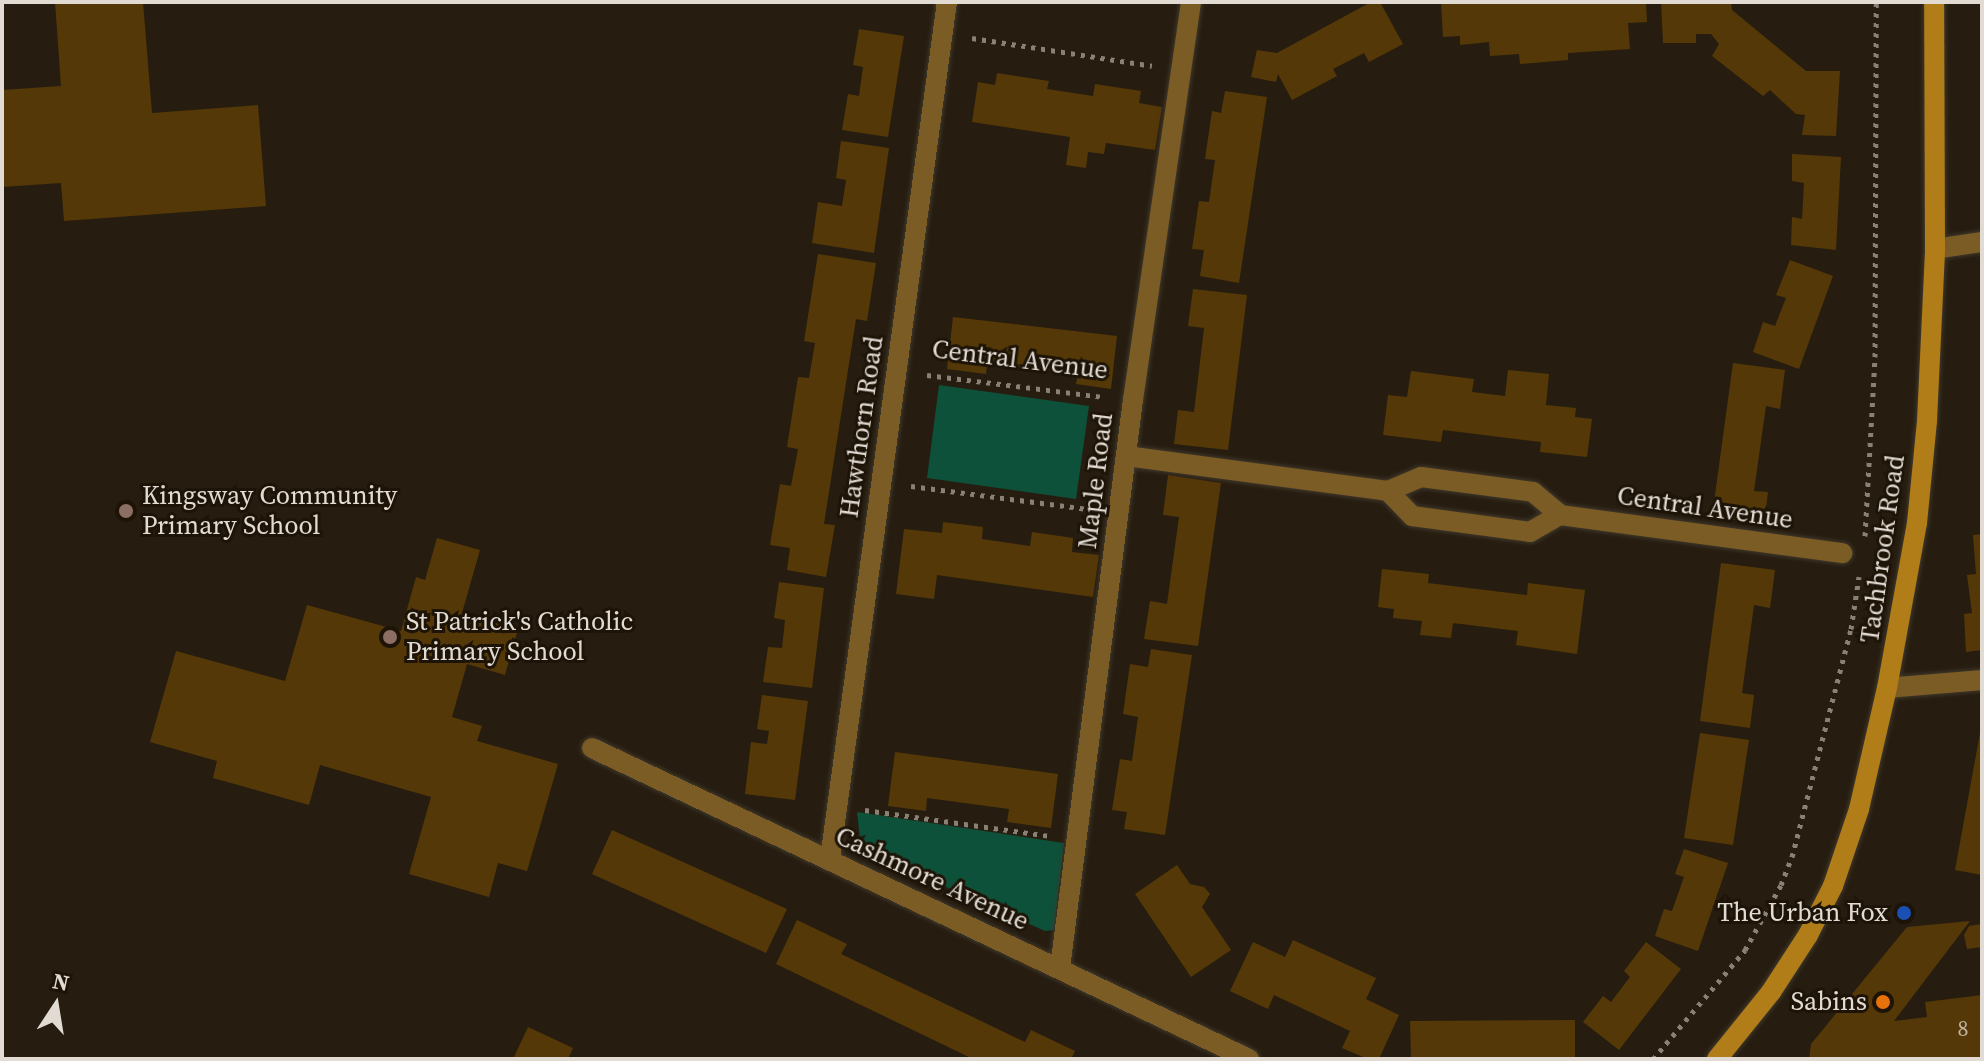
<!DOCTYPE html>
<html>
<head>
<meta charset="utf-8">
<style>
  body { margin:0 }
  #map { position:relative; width:1984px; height:1061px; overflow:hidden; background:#261d10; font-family:"Source Serif 4",serif }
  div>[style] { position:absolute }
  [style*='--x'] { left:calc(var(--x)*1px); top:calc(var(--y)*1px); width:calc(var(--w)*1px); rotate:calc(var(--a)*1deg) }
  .green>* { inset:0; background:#0e513a }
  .building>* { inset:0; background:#553807 }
  .path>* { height:5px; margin-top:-2.5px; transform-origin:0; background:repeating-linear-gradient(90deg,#898176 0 4px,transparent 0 10px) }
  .roads { filter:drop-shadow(0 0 2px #40382b) drop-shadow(0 0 2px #40382b) }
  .street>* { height:20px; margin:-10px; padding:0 10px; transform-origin:10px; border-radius:10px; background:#7b5c25 }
  .secondary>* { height:20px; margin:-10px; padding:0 10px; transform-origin:10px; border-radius:10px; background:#b07d18 }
  .dots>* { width:22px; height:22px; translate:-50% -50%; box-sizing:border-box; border:4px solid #1d1407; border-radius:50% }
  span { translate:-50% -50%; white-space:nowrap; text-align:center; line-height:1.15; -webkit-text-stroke:6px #1d1407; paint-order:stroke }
  .number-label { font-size:22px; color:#bfb2a0 }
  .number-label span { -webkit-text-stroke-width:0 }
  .street-label { font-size:26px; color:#e2dbd3 }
  .poi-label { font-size:26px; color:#e2dbd3 }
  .left { translate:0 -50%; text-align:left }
  .right { translate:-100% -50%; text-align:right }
  .frame { position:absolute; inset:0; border:4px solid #e2dbd3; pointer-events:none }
  .north { position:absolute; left:16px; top:965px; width:80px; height:80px; -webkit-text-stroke:6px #1d1407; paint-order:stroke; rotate:12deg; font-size:22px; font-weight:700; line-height:32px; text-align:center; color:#e2dbd3 }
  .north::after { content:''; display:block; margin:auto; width:28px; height:36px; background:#e2dbd3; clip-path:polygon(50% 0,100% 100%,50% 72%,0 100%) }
</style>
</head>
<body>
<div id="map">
  <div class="green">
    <div style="clip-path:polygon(939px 385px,1089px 406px,1076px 499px,927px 478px)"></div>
    <div style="clip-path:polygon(857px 812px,1064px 843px,1054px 930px,1045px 931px,879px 857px,860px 839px)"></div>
  </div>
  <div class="building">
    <div style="clip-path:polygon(55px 2px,143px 2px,152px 113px,258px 105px,266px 206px,64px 221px,61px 183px,2px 187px,2px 90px,61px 86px)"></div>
    <div style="clip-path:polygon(1371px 2px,1380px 2px,1403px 44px,1369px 62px,1364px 53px,1333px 69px,1337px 76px,1292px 100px,1278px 74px,1276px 82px,1251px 77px,1257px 50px,1277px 53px)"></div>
    <div style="clip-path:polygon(1441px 2px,1646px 2px,1647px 22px,1628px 23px,1630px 49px,1568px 53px,1568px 60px,1520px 64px,1519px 54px,1490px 56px,1489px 42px,1460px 45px,1460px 36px,1443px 37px)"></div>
    <div style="clip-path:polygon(1661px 2px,1731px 2px,1732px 10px,1806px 71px,1840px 71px,1836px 136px,1802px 135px,1805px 115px,1796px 114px,1770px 90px,1763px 96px,1712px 56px,1719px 44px,1711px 34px,1696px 34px,1696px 43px,1663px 43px)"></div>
    <div style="clip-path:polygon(859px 29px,904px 36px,888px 137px,842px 130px,848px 94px,859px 96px,863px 67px,853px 65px)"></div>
    <div style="clip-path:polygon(997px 73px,1049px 81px,1047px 89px,1093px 96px,1095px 84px,1141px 91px,1139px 103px,1162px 107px,1155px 150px,1106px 143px,1104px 154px,1088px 152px,1086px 168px,1066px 165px,1070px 137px,972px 122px,978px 82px,995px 85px)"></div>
    <div style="clip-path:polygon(1225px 91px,1267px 97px,1239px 283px,1200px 276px,1204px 250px,1192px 249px,1199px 201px,1209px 202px,1215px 160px,1205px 159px,1212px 111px,1221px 113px)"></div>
    <div style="clip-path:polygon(841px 141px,889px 148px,874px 253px,812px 243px,818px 202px,842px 206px,846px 180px,836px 178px)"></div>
    <div style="clip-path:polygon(1792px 154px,1841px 157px,1836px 250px,1791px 245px,1792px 217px,1802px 219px,1804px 183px,1792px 181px)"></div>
    <div style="clip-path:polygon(818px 254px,876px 263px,867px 321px,856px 319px,824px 524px,835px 525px,826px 577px,787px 570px,790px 548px,770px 545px,780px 484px,791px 486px,798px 449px,787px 447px,798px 377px,809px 378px,815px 343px,804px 341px)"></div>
    <div style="clip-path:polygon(1790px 260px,1833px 276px,1799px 369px,1753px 352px,1763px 322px,1775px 326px,1786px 298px,1776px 295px)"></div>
    <div style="clip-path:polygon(1193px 289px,1247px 295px,1228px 450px,1174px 444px,1178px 410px,1194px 412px,1204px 328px,1188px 326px)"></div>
    <div style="clip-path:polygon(953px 317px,1117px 336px,1111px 389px,1076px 384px,1078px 374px,987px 364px,986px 374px,947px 369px)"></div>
    <div style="clip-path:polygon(1733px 363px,1785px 370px,1780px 409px,1766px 406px,1754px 491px,1768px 492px,1764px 524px,1712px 517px)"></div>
    <div style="clip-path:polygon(1508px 370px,1549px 374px,1546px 405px,1576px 408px,1575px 417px,1592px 419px,1587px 457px,1540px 452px,1541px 442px,1443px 430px,1441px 442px,1383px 435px,1388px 395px,1407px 397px,1411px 371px,1474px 379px,1472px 392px,1505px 396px)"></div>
    <div style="clip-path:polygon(1168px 475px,1221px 483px,1198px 646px,1144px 639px,1150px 601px,1167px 604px,1179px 517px,1163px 515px)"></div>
    <div style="clip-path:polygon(943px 522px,983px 527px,982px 539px,1030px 546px,1032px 532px,1073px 538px,1072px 552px,1099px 555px,1093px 597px,937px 575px,934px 599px,896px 594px,904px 529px,942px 533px)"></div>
    <div style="clip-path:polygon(1982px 534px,1982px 650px,1966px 652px,1964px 614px,1972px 613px,1967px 575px,1976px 574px,1973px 535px)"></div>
    <div style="clip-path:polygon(437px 538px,480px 550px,462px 613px,518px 629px,505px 675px,467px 664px,452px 717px,482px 726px,477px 741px,558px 764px,527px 871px,498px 863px,489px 897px,409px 874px,431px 797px,320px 765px,309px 805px,213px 778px,217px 761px,150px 742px,176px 651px,285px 681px,307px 605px,401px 631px,416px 577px,425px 580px)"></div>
    <div style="clip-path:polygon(1721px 563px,1775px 570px,1770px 608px,1754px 605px,1742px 693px,1754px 695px,1750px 728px,1700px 721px)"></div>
    <div style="clip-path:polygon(1382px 569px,1429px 574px,1428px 583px,1527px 595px,1528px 583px,1585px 590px,1577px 654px,1516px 645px,1518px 631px,1453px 623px,1451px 638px,1420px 635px,1422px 621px,1393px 618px,1394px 609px,1378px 607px)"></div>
    <div style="clip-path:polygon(779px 582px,824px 588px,812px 688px,763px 682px,768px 647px,782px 648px,785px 620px,774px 618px)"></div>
    <div style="clip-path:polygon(1151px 649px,1192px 655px,1165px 835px,1124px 829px,1127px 812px,1112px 810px,1120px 759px,1132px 761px,1138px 717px,1123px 714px,1130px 664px,1148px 667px)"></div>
    <div style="clip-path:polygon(762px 695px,808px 701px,795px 800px,745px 794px,751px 742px,767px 744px,769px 731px,757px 729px)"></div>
    <div style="clip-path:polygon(1700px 733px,1749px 740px,1733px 845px,1684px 838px)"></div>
    <div style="clip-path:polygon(1980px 733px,1982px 733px,1982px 875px,1955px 870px)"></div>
    <div style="clip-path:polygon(895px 752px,1058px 774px,1051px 828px,1007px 822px,1009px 809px,927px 798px,926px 811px,888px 806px)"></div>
    <div style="clip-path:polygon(612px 830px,787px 909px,766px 953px,592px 874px)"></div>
    <div style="clip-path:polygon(1684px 849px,1728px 863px,1698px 951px,1655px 936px,1664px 909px,1672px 911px,1684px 877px,1675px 874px)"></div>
    <div style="clip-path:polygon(1177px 865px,1190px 884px,1204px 887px,1210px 894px,1202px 907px,1231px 950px,1191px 977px,1135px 894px)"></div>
    <div style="clip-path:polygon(797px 920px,847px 944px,841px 954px,1025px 1042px,1031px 1030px,1075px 1051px,1071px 1059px,973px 1059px,776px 964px)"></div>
    <div style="clip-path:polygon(1970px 921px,1894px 1021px,1927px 1017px,1925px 1002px,1982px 995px,1982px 1057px,1809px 1059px,1811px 1044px,1907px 927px)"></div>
    <div style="clip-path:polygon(1982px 924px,1982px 947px,1967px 949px,1964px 935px,1969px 926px)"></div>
    <div style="clip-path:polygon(1293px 940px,1376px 978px,1366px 999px,1399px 1015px,1379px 1059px,1368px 1059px,1342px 1048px,1350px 1031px,1274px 995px,1268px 1009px,1230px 991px,1253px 942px,1285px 957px)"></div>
    <div style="clip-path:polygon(1646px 942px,1681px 969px,1619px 1050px,1583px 1022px,1603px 996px,1611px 1002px,1630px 977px,1624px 971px)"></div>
    <div style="clip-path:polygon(1575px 1020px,1575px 1059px,1411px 1059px,1410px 1021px)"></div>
    <div style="clip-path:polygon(528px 1027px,573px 1048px,568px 1059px,513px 1059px)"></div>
  </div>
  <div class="path">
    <div style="--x:972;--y:38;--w:182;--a:8.8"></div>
    <div style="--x:927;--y:375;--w:177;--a:7.1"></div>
    <div style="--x:911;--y:486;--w:178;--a:7.4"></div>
    <div style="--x:1865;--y:536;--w:179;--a:-86.8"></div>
    <div style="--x:1875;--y:357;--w:355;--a:-89.8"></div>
    <div style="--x:865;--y:810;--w:186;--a:8"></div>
    <div style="--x:1653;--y:1059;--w:143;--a:-49.8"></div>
    <div style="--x:1745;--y:950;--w:74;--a:-61"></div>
    <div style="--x:1781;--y:885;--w:30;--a:-69"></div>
    <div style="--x:1792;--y:857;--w:236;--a:-75.5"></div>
    <div style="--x:1851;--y:629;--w:53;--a:-81.3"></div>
  </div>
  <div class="roads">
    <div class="street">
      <div style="--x:1935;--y:249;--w:48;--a:-8.5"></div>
      <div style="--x:1126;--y:456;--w:264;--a:7.6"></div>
      <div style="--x:1388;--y:491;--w:36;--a:-23"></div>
      <div style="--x:1421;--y:477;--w:113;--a:7.6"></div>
      <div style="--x:1533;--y:492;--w:35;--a:40"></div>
      <div style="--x:1560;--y:515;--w:285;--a:7.7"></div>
      <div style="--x:1388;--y:491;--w:35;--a:46"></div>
      <div style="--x:1412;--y:516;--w:119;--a:7.7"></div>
      <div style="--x:1530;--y:532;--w:34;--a:-30"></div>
      <div style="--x:1887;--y:688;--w:95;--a:-4.8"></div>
      <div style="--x:592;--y:748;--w:727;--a:25.33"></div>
      <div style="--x:830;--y:859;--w:865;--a:-82.23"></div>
      <div style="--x:1060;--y:968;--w:573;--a:-82.68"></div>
      <div style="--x:1133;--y:400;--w:402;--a:-81.7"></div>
    </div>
    <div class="secondary">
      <div style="--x:1717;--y:1059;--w:86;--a:-51.1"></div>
      <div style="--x:1771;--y:992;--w:68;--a:-57"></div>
      <div style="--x:1808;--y:935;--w:55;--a:-63"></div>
      <div style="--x:1833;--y:886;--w:81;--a:-71.3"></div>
      <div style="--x:1859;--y:809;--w:124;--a:-77"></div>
      <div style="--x:1887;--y:688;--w:168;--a:-79.7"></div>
      <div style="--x:1917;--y:523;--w:102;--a:-84.4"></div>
      <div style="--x:1927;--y:421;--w:172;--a:-87.3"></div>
      <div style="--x:1935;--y:249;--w:247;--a:-90.2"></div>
    </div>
  </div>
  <div class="dots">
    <div style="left:126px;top:511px;background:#8d6e63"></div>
    <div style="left:390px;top:637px;background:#8d6e63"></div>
    <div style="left:1904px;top:913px;background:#1a4fb4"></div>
    <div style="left:1883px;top:1002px;background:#e8710a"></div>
  </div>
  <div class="number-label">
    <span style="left:1963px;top:1029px">8</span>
  </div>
  <div class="street-label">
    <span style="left:1020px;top:360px;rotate:7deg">Central Avenue</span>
    <span style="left:862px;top:427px;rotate:-82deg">Hawthorn Road</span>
    <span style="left:1096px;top:481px;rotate:-83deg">Maple Road</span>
    <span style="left:1705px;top:508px;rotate:8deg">Central Avenue</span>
    <span style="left:1883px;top:549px;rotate:-82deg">Tachbrook Road</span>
    <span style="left:932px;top:879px;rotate:25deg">Cashmore Avenue</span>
  </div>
  <div class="poi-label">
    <span class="left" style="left:142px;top:511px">Kingsway Community<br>Primary School</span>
    <span class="left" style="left:406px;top:637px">St Patrick's Catholic<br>Primary School</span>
    <span class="right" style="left:1888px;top:913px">The Urban Fox</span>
    <span class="right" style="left:1867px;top:1002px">Sabins</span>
  </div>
  <div class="frame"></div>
  <div class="north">N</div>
</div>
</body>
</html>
